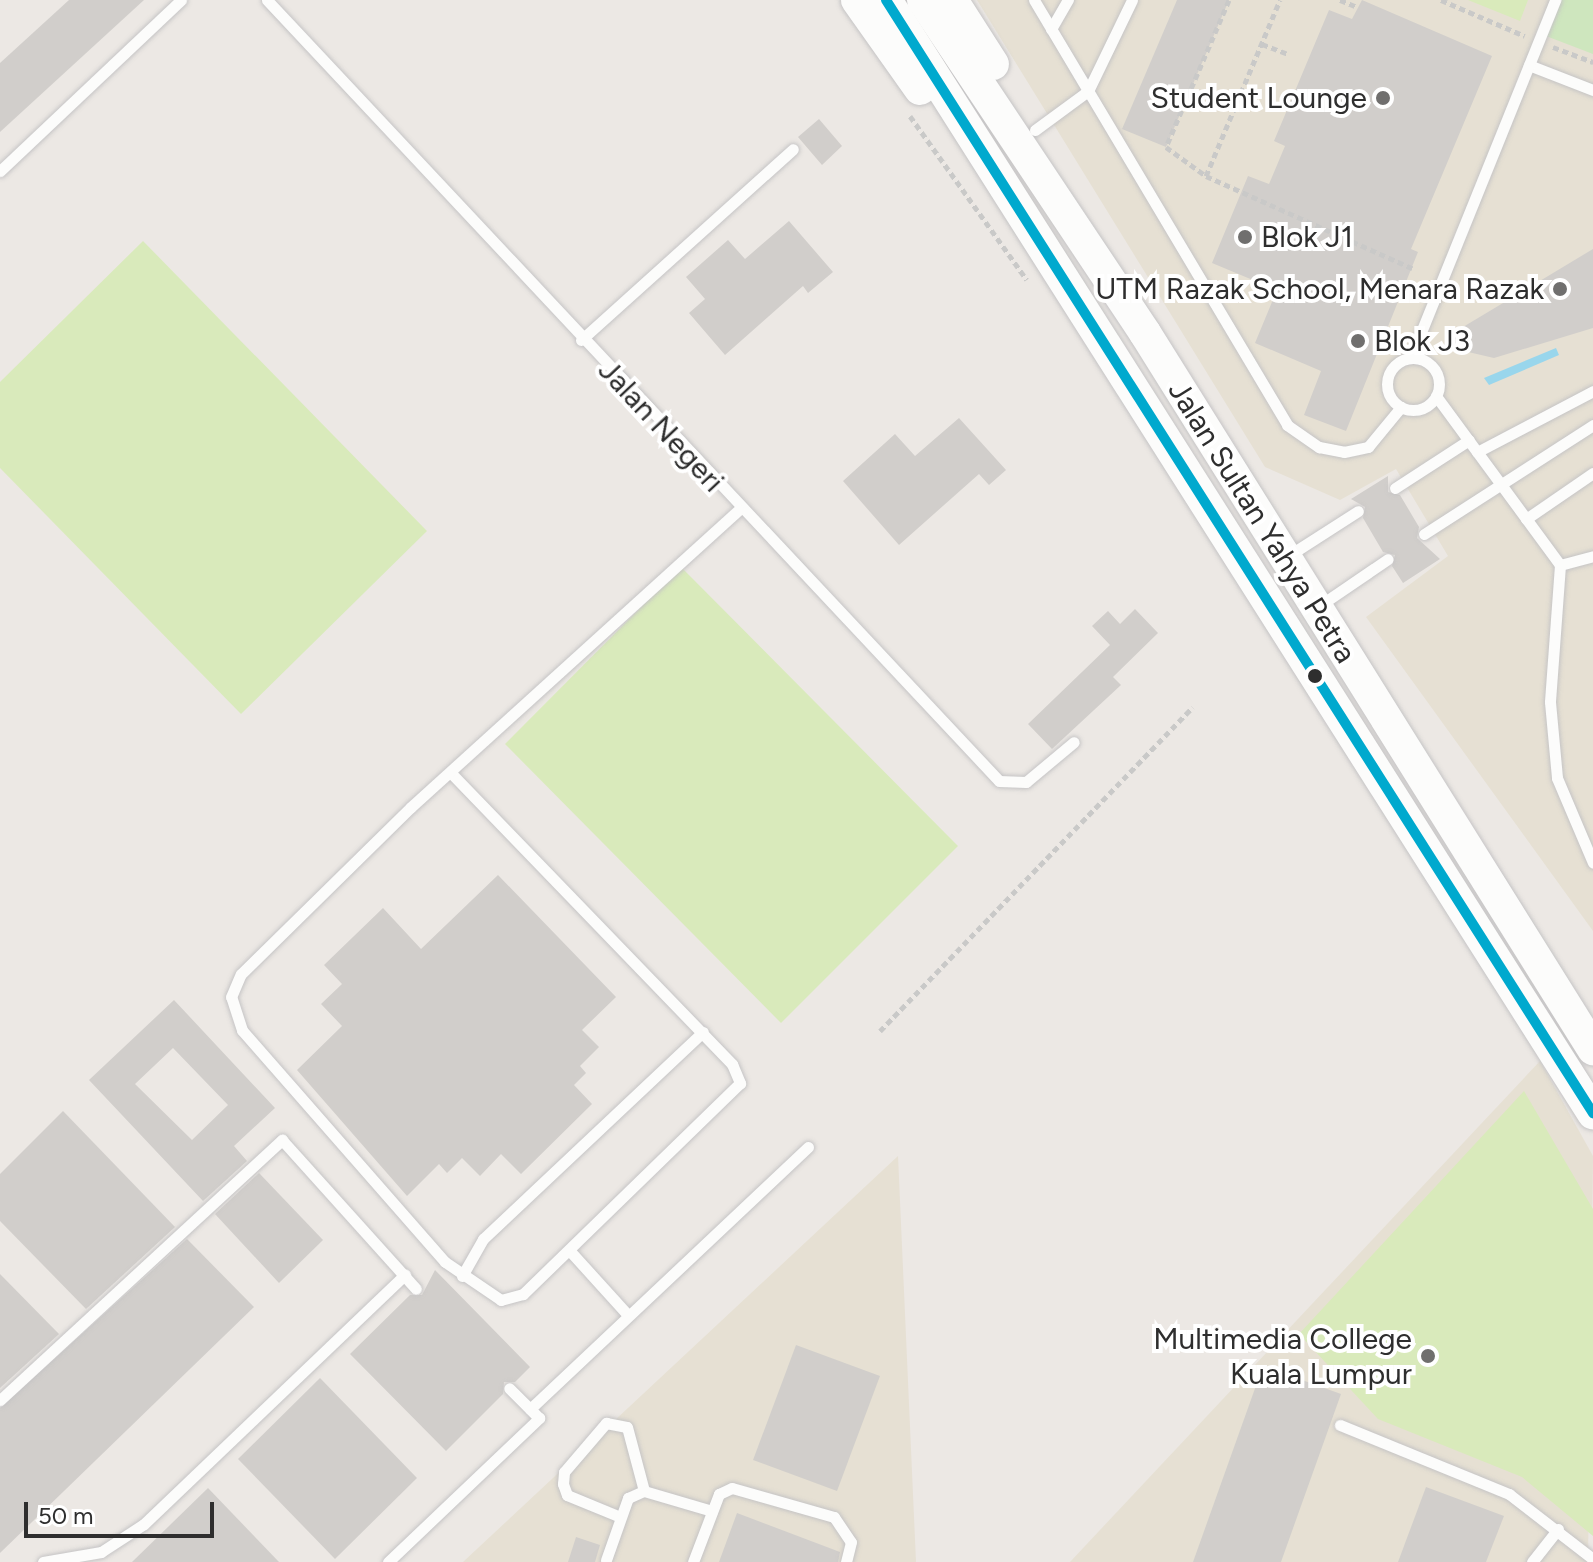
<!DOCTYPE html>
<html>
<head>
<meta charset="utf-8">
<style>
  body { margin:0 }
  #map { position:relative; width:1593px; height:1562px; overflow:hidden; background:#ece8e4; font-family:Figtree,sans-serif }
  div>[style] { position:absolute }
  [style*='--x'] { left:calc(var(--x)*1px); top:calc(var(--y)*1px); width:calc(var(--w)*1px); rotate:calc(var(--a)*1deg) }
  .education>* { inset:0; background:#e6e0d3 }
  .green>* { inset:0; background:#cee6be }
  .pitch>* { inset:0; background:#d9eabb }
  .water>* { inset:0; background:#99d6ec }
  .building>* { inset:0; background:#d1cecb }
  .path>* { height:5px; margin-top:-2.5px; transform-origin:0; background:repeating-linear-gradient(90deg,#c9c9c8 0 6px,transparent 0 10px) }
  .roads { filter:drop-shadow(0 0 2px #c5c4c5) drop-shadow(0 0 2px #c5c4c5) }
  .service>* { height:11px; margin:-5.5px; padding:0 5.5px; transform-origin:5.5px; border-radius:5.5px; background:#fcfcfb }
  .service>.ring { margin:-5.5px; padding:0; box-sizing:content-box; background:none; border:11px solid #fcfcfb; border-radius:50% }
  .secondary>* { height:32px; margin:-16px; padding:0 16px; transform-origin:16px; border-radius:16px; background:#fcfcfb }
  .bus-1>* { height:10px; margin:-5px; padding:0 5px; transform-origin:5px; border-radius:5px; background:#00a9ce }
  .dots>* { width:22px; height:22px; translate:-50% -50%; box-sizing:border-box; border:4px solid #fff; border-radius:50% }
  span { translate:-50% -50%; white-space:nowrap; text-align:center; line-height:1.15; -webkit-text-stroke:8px #fff; paint-order:stroke }
  .poi-label { font-size:30px; color:#2e2e2e }
  .right { translate:-100% -50%; text-align:right }
  .left { translate:0 -50%; text-align:left }
  .street-label { font-size:30px; color:#2e2e2e }
  .scale { position:absolute; left:24px; top:1502px; width:190px; height:36px; box-sizing:border-box; border:4px solid #2e2e2e; border-top:0; padding-left:10px; font-size:24px; line-height:28px; white-space:nowrap; color:#2e2e2e; -webkit-text-stroke:6px #fff; paint-order:stroke }
</style>
</head>
<body>
<div id="map">
  <div class="education">
    <div style="clip-path:polygon(977px 0,1593px 0,1593px 931px,1366px 617px,1448px 556px,1396px 469px,1340px 500px,1265px 467px)"></div>
    <div style="clip-path:polygon(1540px 1061px,1593px 1156px,1588px 1562px,1070px 1562px)"></div>
    <div style="clip-path:polygon(898px 1156px,916px 1562px,463px 1562px)"></div>
  </div>
  <div class="green">
    <div style="clip-path:polygon(1561px 0,1593px 0,1593px 54px,1546px 36px)"></div>
  </div>
  <div class="pitch">
    <div style="clip-path:polygon(1468px 0,1528px 0,1520px 21px)"></div>
    <div style="clip-path:polygon(143px 241px,427px 531px,241px 714px,0 468px,0 382px)"></div>
    <div style="clip-path:polygon(681px 567px,958px 846px,781px 1023px,505px 744px)"></div>
    <div style="clip-path:polygon(1524px 1091px,1593px 1209px,1593px 1536px,1522px 1477px,1378px 1419px,1299px 1334px)"></div>
  </div>
  <div class="water">
    <div style="clip-path:polygon(1556px 348px,1559px 355px,1489px 385px,1484px 378px)"></div>
  </div>
  <div class="building">
    <div style="clip-path:polygon(69px 0,144px 0,0 132px,0 63px)"></div>
    <div style="clip-path:polygon(1177px 0,1229px 0,1166px 147px,1122px 129px)"></div>
    <div style="clip-path:polygon(1362px 0,1492px 56px,1411px 249px,1418px 252px,1346px 431px,1304px 415px,1321px 371px,1255px 343px,1277px 290px,1212px 263px,1248px 176px,1269px 184px,1285px 146px,1274px 141px,1329px 10px,1352px 19px)"></div>
    <div style="clip-path:polygon(819px 119px,842px 146px,822px 165px,798px 137px)"></div>
    <div style="clip-path:polygon(789px 221px,833px 272px,808px 293px,803px 286px,725px 355px,689px 313px,705px 299px,686px 277px,728px 240px,745px 259px)"></div>
    <div style="clip-path:polygon(1593px 249px,1593px 328px,1494px 358px,1451px 348px,1448px 336px)"></div>
    <div style="clip-path:polygon(959px 418px,1006px 470px,989px 485px,979px 474px,899px 545px,843px 481px,895px 434px,915px 456px)"></div>
    <div style="clip-path:polygon(1388px 476px,1388px 492px,1400px 495px,1419px 527px,1417px 538px,1440px 559px,1403px 583px,1392px 566px,1395px 555px,1383px 552px,1363px 518px,1365px 507px,1351px 499px)"></div>
    <div style="clip-path:polygon(1135px 609px,1158px 633px,1113px 677px,1121px 685px,1052px 749px,1028px 724px,1110px 645px,1092px 626px,1108px 611px,1120px 624px)"></div>
    <div style="clip-path:polygon(498px 875px,616px 997px,582px 1030px,599px 1047px,580px 1066px,586px 1073px,574px 1085px,592px 1104px,521px 1174px,501px 1154px,480px 1176px,462px 1158px,447px 1173px,439px 1164px,407px 1196px,297px 1070px,342px 1026px,321px 1004px,342px 984px,324px 965px,383px 908px,421px 949px)"></div>
    <div style="clip-path:polygon(evenodd,174px 1000px,275px 1108px,234px 1146px,247px 1161px,203px 1201px,89px 1080px,174px 1000px,173px 1048px,228px 1105px,192px 1140px,135px 1084px,173px 1048px)"></div>
    <div style="clip-path:polygon(63px 1111px,175px 1227px,86px 1309px,0 1221px,0 1174px)"></div>
    <div style="clip-path:polygon(259px 1173px,323px 1240px,279px 1283px,215px 1214px)"></div>
    <div style="clip-path:polygon(187px 1239px,254px 1307px,0 1553px,0 1408px)"></div>
    <div style="clip-path:polygon(435px 1270px,530px 1367px,515px 1382px,504px 1382px,503px 1394px,446px 1451px,350px 1354px,410px 1295px,422px 1295px)"></div>
    <div style="clip-path:polygon(0 1274px,59px 1334px,0 1388px)"></div>
    <div style="clip-path:polygon(796px 1345px,880px 1376px,837px 1491px,753px 1460px)"></div>
    <div style="clip-path:polygon(1263px 1366px,1341px 1394px,1281px 1562px,1193px 1562px)"></div>
    <div style="clip-path:polygon(320px 1378px,417px 1478px,335px 1559px,238px 1459px)"></div>
    <div style="clip-path:polygon(1426px 1487px,1504px 1516px,1486px 1562px,1398px 1562px)"></div>
    <div style="clip-path:polygon(208px 1488px,279px 1562px,132px 1562px)"></div>
    <div style="clip-path:polygon(737px 1513px,840px 1552px,838px 1562px,719px 1562px)"></div>
    <div style="clip-path:polygon(576px 1537px,600px 1545px,595px 1562px,568px 1562px)"></div>
  </div>
  <div class="path">
    <div style="--x:1229;--y:0;--w:160;--a:113.2"></div>
    <div style="--x:1166;--y:147;--w:49;--a:35.9"></div>
    <div style="--x:1206;--y:176;--w:226;--a:24.1"></div>
    <div style="--x:1340;--y:0;--w:18;--a:22"></div>
    <div style="--x:1441;--y:0;--w:91;--a:23.2"></div>
    <div style="--x:1262;--y:44;--w:28;--a:21"></div>
    <div style="--x:1553;--y:47;--w:43;--a:20.6"></div>
    <div style="--x:910;--y:116;--w:201;--a:54.5"></div>
    <div style="--x:1206;--y:176;--w:191;--a:-67.2"></div>
    <div style="--x:880;--y:1031;--w:450;--a:-46"></div>
  </div>
  <div class="roads">
    <div class="service">
      <div style="--x:267;--y:0;--w:1070;--a:46.85"></div>
      <div style="--x:999;--y:781;--w:27;--a:2"></div>
      <div style="--x:1026;--y:782;--w:62;--a:-39.8"></div>
      <div style="--x:1034;--y:0;--w:495;--a:59.2"></div>
      <div style="--x:1287;--y:425;--w:39;--a:35"></div>
      <div style="--x:1319;--y:447;--w:25;--a:11"></div>
      <div style="--x:1344;--y:452;--w:25;--a:-12"></div>
      <div style="--x:1368;--y:447;--w:52;--a:-50.5"></div>
      <div style="--x:1051;--y:29;--w:34;--a:-60"></div>
      <div style="--x:1529;--y:65;--w:69;--a:21.3"></div>
      <div style="--x:1035;--y:130;--w:66;--a:-36.3"></div>
      <div style="--x:1088;--y:91;--w:101;--a:-64.2"></div>
      <div style="--x:0;--y:171;--w:249;--a:-43.4"></div>
      <div style="--x:581;--y:340;--w:285;--a:-42"></div>
      <div style="--x:1411;--y:357;--w:385;--a:-68"></div>
      <div class="ring" style="left:1387px;top:358px;width:41px;height:41px"></div>
      <div style="--x:1436;--y:396;--w:210;--a:53.7"></div>
      <div style="--x:1560;--y:565;--w:137;--a:94.2"></div>
      <div style="--x:1550;--y:702;--w:76;--a:84.7"></div>
      <div style="--x:1557;--y:778;--w:92;--a:67"></div>
      <div style="--x:1477;--y:452;--w:131;--a:-27.7"></div>
      <div style="--x:1395;--y:488;--w:88;--a:-33"></div>
      <div style="--x:1526;--y:519;--w:81;--a:-34.5"></div>
      <div style="--x:1424;--y:534;--w:201;--a:-32.8"></div>
      <div style="--x:1288;--y:556;--w:83;--a:-32.7"></div>
      <div style="--x:1560;--y:565;--w:34;--a:-15"></div>
      <div style="--x:1319;--y:606;--w:83;--a:-34.3"></div>
      <div style="--x:451;--y:773;--w:405;--a:46"></div>
      <div style="--x:732;--y:1064;--w:21;--a:67"></div>
      <div style="--x:740;--y:1083;--w:303;--a:135.8"></div>
      <div style="--x:523;--y:1294;--w:23;--a:165"></div>
      <div style="--x:501;--y:1300;--w:68;--a:-145.8"></div>
      <div style="--x:445;--y:1262;--w:308;--a:-131.2"></div>
      <div style="--x:242;--y:1030;--w:35;--a:-108"></div>
      <div style="--x:231;--y:997;--w:25;--a:-67"></div>
      <div style="--x:241;--y:974;--w:238;--a:-44.5"></div>
      <div style="--x:411;--y:807;--w:442;--a:-42.2"></div>
      <div style="--x:569;--y:1250;--w:88;--a:47.8"></div>
      <div style="--x:462;--y:1276;--w:43;--a:-60.4"></div>
      <div style="--x:483;--y:1239;--w:302;--a:-43.3"></div>
      <div style="--x:0;--y:1400;--w:384;--a:-42.7"></div>
      <div style="--x:282;--y:1140;--w:200;--a:48"></div>
      <div style="--x:530;--y:1409;--w:382;--a:-43.3"></div>
      <div style="--x:1340;--y:1425;--w:183;--a:22.2"></div>
      <div style="--x:1509;--y:1494;--w:106;--a:37.7"></div>
      <div style="--x:618;--y:1516;--w:55;--a:-157.6"></div>
      <div style="--x:567;--y:1495;--w:12;--a:-110"></div>
      <div style="--x:563;--y:1484;--w:12;--a:-85"></div>
      <div style="--x:564;--y:1472;--w:65;--a:-49.4"></div>
      <div style="--x:606;--y:1423;--w:21;--a:11"></div>
      <div style="--x:627;--y:1427;--w:66;--a:75.1"></div>
      <div style="--x:606;--y:1560;--w:66;--a:-70.5"></div>
      <div style="--x:628;--y:1498;--w:17;--a:-24"></div>
      <div style="--x:644;--y:1491;--w:71;--a:16.4"></div>
      <div style="--x:43;--y:1562;--w:59;--a:-9.8"></div>
      <div style="--x:101;--y:1552;--w:51;--a:-33.1"></div>
      <div style="--x:144;--y:1524;--w:361;--a:-43.7"></div>
      <div style="--x:388;--y:1562;--w:209;--a:-43.6"></div>
      <div style="--x:539;--y:1418;--w:42;--a:-135"></div>
      <div style="--x:693;--y:1562;--w:73;--a:-69.1"></div>
      <div style="--x:719;--y:1494;--w:14;--a:-25"></div>
      <div style="--x:732;--y:1488;--w:106;--a:15.9"></div>
      <div style="--x:834;--y:1517;--w:30;--a:56"></div>
      <div style="--x:851;--y:1542;--w:21;--a:104"></div>
      <div style="--x:1532;--y:1562;--w:42;--a:-51.8"></div>
    </div>
    <div class="secondary">
      <div style="--x:857;--y:0;--w:109;--a:54.7"></div>
      <div style="--x:886;--y:0;--w:1319;--a:57.58"></div>
      <div style="--x:923;--y:0;--w:400;--a:56.3"></div>
      <div style="--x:1145;--y:333;--w:845;--a:57.97"></div>
      <div style="--x:952;--y:0;--w:76;--a:57.4"></div>
    </div>
  </div>
  <div class="bus-1">
    <div style="--x:886;--y:0;--w:1319;--a:57.58"></div>
  </div>
  <div class="dots">
    <div style="left:1383px;top:98px;background:#706f6e"></div>
    <div style="left:1245px;top:237px;background:#706f6e"></div>
    <div style="left:1560px;top:289px;background:#706f6e"></div>
    <div style="left:1358px;top:341px;background:#706f6e"></div>
    <div style="left:1315px;top:676px;background:#2e2e2e"></div>
    <div style="left:1428px;top:1356px;background:#706f6e"></div>
  </div>
  <div class="poi-label">
    <span class="right" style="left:1367px;top:98px">Student Lounge</span>
    <span class="left" style="left:1261px;top:237px">Blok J1</span>
    <span class="right" style="left:1544px;top:289px">UTM Razak School, Menara Razak</span>
    <span class="left" style="left:1374px;top:341px">Blok J3</span>
    <span class="right" style="left:1412px;top:1356px">Multimedia College<br>Kuala Lumpur</span>
  </div>
  <div class="street-label">
    <span style="left:661px;top:426px;rotate:47deg">Jalan Negeri</span>
    <span style="left:1262px;top:522px;rotate:58deg">Jalan Sultan Yahya Petra</span>
  </div>
  <div class="scale">50 m</div>
</div>
</body>
</html>
